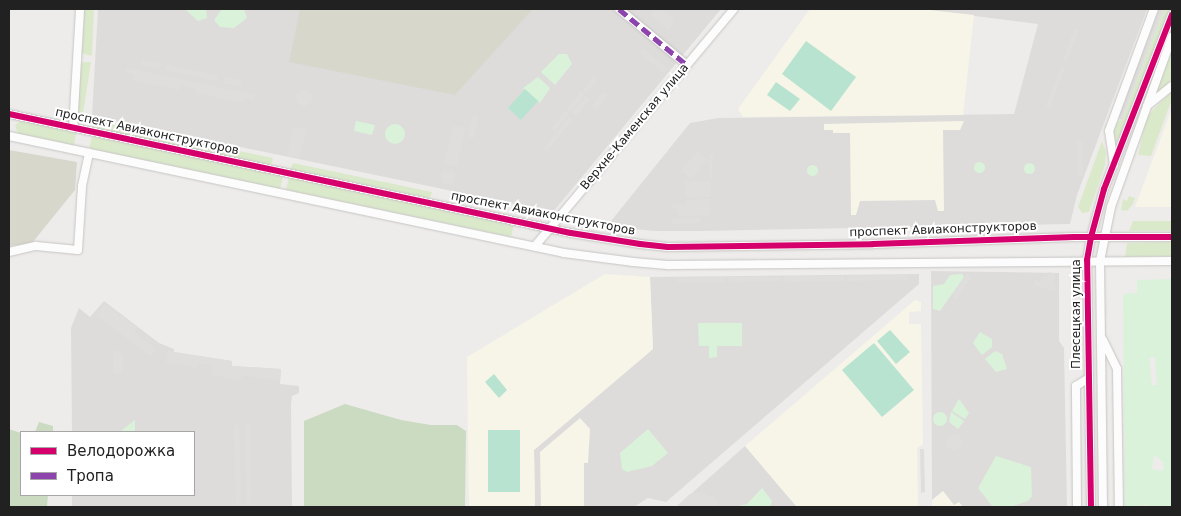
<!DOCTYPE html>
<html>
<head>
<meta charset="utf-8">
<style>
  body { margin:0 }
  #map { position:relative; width:1181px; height:516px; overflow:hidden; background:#eeecea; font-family:"DejaVu Sans",sans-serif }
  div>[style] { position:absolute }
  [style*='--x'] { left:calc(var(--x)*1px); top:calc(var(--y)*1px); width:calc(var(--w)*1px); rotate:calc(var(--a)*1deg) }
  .residential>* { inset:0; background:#dedcdb }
  .education>* { inset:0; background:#f7f5e7 }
  .construction>* { inset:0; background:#d7d7cc }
  .grass>* { inset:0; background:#dbe9cb }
  .forest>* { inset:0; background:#cadbc1 }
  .park>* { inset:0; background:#d9f2d9 }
  .round { border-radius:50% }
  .pitch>* { inset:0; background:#b7e3d0 }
  .parking>* { inset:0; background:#dfdedd }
  .roads { filter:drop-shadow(0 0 1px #c6c5c4) drop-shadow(0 0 1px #c6c5c4) }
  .minor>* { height:8px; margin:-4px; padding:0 4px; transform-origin:4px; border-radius:4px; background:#fcfcfc }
  .quiet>* { height:5px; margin-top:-2.5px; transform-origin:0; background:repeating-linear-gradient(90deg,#8e44ad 0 10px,transparent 0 15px) }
  .cycleway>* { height:6px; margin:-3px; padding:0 3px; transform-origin:3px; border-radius:3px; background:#d6006c }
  span { translate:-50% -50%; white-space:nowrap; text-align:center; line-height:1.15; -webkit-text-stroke:4px #fff; paint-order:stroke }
  .street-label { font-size:12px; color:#212121 }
  .frame { position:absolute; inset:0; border:10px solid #212121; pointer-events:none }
  .legend { position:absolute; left:20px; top:431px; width:175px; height:65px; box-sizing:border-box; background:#fff; border:1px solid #a6a6a6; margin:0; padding:6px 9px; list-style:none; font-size:15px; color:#212121 }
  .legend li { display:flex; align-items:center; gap:10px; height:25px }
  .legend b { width:25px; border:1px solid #a6a6a6 }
</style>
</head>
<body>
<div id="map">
  <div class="residential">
    <div style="clip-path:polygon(98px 9px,721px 9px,553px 212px,92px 116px)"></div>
    <div style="clip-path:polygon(920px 9px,1147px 9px,1077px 195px,1070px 224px,702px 231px,654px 231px,607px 226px,690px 123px,718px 118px,1014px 114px,1038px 24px)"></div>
    <div style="clip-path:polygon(931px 271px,1059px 273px,1059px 341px,1064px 348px,1067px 507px,932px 507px)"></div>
    <div style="clip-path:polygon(919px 274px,919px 284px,666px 502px,648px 498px,634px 507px,535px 507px,534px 450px,653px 349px,650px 277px)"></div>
    <div style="clip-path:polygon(104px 301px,159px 343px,174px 349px,174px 352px,232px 361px,232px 366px,281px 369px,280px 384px,299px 386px,299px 393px,292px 396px,291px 405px,292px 507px,72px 507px,72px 495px,194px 495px,194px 432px,72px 432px,71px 328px,79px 308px,90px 317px)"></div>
    <div style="clip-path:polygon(745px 446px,797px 507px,676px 507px)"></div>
  </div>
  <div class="education">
    <div style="clip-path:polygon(810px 9px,920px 9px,974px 15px,963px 115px,743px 117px,738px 109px)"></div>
    <div style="clip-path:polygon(1172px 108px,1172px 207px,1135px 207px)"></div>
    <div style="clip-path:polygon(964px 121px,960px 130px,943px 130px,944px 211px,938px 211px,935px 200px,860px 201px,856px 215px,851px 215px,850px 133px,833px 133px,833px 130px,824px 130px,824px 124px)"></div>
    <div style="clip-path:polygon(605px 274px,650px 277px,653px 349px,534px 450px,535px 507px,469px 507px,467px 357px)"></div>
    <div style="clip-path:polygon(915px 300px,921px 302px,921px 311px,909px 312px,909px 324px,921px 324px,923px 444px,917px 448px,918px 507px,797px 507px,745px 446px)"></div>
    <div style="clip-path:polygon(580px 418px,590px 429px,588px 463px,584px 463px,584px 507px,541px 507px,540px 452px)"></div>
    <div style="clip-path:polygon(943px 491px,954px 505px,959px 502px,963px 507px,932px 507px,932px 500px)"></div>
  </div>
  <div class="construction">
    <div style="clip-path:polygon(300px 9px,533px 9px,455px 95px,289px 62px)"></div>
    <div style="clip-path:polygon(9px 150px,77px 162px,75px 190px,32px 243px,9px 246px)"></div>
  </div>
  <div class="grass">
    <div style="clip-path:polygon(83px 9px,94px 9px,92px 56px,81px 53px)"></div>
    <div style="clip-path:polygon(1164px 9px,1171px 9px,1127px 125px,1115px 145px,1113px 132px,1117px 122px,1122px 119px)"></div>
    <div style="clip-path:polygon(1172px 47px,1172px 79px,1155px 95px)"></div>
    <div style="clip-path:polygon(84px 62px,91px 62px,83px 114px,76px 112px,80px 64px)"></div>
    <div style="clip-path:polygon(1172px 91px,1172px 99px,1151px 156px,1138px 155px,1147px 116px)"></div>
    <div style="clip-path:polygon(21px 121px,76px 133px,74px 146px,18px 134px,15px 125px)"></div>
    <div style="clip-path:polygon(100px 122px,273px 158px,272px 163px,269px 165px,93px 128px)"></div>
    <div style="clip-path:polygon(92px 136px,283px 176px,280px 189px,89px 149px)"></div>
    <div style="clip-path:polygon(1102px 141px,1106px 152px,1105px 165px,1089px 212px,1082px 213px,1078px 207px)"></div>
    <div style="clip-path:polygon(293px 163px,432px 192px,431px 196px,429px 198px,290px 169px)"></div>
    <div style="clip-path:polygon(289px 177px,514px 224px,511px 237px,286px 190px)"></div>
    <div style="clip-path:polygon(1129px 196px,1135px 198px,1133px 204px,1127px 211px,1121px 210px,1123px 199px,1127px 201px)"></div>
    <div style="clip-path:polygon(1133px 221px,1172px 221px,1172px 231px,1129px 231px)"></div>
    <div style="clip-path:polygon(1172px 242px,1172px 256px,1125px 257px,1127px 243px)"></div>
  </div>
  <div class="forest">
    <div style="clip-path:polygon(345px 404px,401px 420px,431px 425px,457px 425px,466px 431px,465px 507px,304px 507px,304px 421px)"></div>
    <div style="clip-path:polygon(39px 422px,53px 426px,53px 432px,35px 432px)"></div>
    <div style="clip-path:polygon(9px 429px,21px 433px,21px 495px,48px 495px,47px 507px,9px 507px)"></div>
  </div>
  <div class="park">
    <div style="clip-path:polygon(185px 9px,206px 9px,207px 18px,198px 21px)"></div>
    <div style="clip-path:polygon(222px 9px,244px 9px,247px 18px,234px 28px,220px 27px,214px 20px)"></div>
    <div style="clip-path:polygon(559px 54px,567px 54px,572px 64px,555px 85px,541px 72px)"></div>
    <div style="clip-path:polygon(538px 77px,550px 88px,540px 103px,523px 88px)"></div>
    <div style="clip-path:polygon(356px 121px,375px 125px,372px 135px,354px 131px)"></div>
    <div class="round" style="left:385px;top:124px;width:20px;height:20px"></div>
    <div class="round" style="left:973.5px;top:161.5px;width:11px;height:11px"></div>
    <div class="round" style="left:1023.5px;top:162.5px;width:11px;height:11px"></div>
    <div class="round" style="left:806.5px;top:164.5px;width:11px;height:11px"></div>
    <div style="clip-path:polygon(962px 274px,964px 277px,940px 311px,933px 309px,933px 286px,944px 284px,950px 275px)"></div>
    <div style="clip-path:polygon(evenodd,1172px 279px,1172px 507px,1148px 507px,1148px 505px,1125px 507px,1123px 294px,1137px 293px,1137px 280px,1172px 279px,1155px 357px,1157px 385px,1152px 385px,1149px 358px,1155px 357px,1172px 279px,1154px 455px,1164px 463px,1163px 471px,1152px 469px,1154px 455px)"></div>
    <div style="clip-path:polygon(698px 323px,742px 323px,742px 346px,717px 346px,717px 357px,709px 358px,709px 346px,699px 346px)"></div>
    <div style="clip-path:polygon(980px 332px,992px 339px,992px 347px,982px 355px,973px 343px)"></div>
    <div style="clip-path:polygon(995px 351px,1002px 354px,1007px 369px,996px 372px,985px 359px)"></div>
    <div style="clip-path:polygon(959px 399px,969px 413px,965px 419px,952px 411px)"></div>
    <div class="round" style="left:933px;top:412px;width:14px;height:14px"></div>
    <div style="clip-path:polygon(951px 412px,964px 421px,958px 429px,949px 422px)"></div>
    <div style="clip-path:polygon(135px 420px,135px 432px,122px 432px,122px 430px)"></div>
    <div style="clip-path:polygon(648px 429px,668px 453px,652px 466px,627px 472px,622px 469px,620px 453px)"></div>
    <div style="clip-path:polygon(996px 456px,1031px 467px,1032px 496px,1028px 501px,1010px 507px,993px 507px,978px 488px)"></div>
    <div style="clip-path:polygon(762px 488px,772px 501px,770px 507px,735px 507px,747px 504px)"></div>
  </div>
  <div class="pitch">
    <div style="clip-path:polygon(806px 41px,856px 77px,831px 111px,782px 74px)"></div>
    <div style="clip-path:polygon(776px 82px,800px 99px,790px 111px,767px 95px)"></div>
    <div style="clip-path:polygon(525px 89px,538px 101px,521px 120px,508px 108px)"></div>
    <div style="clip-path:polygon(890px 330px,910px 352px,896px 364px,877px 341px)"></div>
    <div style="clip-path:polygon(874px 343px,914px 390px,882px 417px,842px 370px)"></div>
    <div style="clip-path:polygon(494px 374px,507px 390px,499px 398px,485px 382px)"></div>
    <div style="clip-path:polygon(488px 430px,520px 430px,520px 492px,488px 492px)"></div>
  </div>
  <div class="parking">
    <div style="clip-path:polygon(656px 9px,661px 9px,674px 20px,670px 31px,651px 15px)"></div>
    <div style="clip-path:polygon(1159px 9px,1164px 9px,1122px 120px,1118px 118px)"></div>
    <div style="clip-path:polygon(1074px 29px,1079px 30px,1067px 62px,1063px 61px)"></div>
    <div style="clip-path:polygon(643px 49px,668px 69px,664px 73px,640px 53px)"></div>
    <div style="clip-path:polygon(142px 60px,161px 64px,159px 69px,141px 65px)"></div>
    <div style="clip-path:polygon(167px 65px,218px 76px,217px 81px,166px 70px)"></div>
    <div style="clip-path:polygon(1061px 66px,1065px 67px,1050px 108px,1046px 107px)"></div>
    <div style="clip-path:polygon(127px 68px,255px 95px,254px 100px,244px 98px,243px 103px,195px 93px,196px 89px,181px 85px,180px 90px,133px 80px,134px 74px,126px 72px)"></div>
    <div style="clip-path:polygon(593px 76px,598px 80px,587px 93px,583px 90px)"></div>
    <div style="clip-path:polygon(226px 77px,242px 81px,241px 86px,224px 83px)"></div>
    <div class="round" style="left:296px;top:90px;width:16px;height:16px"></div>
    <div style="clip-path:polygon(581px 91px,585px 94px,570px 112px,567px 109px)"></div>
    <div style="clip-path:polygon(603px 92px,608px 96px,596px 110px,592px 106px)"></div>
    <div style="clip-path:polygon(586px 96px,590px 99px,576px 116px,572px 113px)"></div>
    <div style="clip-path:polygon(565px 111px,569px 114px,554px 132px,550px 129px)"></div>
    <div style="clip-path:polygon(473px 116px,478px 117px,474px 138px,468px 137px)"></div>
    <div style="clip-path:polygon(569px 117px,573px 120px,559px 136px,556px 133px)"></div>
    <div style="clip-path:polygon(453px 126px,465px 128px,457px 166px,444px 163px)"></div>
    <div style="clip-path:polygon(293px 127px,306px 129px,300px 158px,287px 156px)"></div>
    <div style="clip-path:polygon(555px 134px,559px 137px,547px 152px,543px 149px)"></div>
    <div style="clip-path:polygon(1077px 141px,1082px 141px,1083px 176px,1078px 176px)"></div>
    <div style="clip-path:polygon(697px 151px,707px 160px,691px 179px,681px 171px)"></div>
    <div style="clip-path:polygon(709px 154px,713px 154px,710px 197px,687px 198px,684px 182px,710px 181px)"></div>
    <div class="round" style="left:441px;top:170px;width:14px;height:14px"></div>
    <div style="clip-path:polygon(710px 199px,710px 215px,678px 216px,678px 209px,673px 209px,672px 203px,686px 204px,687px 200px)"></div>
    <div style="clip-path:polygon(672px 218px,700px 218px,700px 223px,672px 224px)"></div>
    <div style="clip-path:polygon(1049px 272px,1056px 274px,1053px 285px,1058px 287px,1056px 292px,1034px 285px,1035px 280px,1040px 282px,1042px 276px,1048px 277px)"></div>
    <div style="clip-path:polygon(967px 274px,972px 277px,956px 299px,952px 296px)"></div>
    <div style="clip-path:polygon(908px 275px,908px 280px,847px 281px,847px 276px)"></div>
    <div style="clip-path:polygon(785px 276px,844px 276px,844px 281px,785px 282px)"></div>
    <div style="clip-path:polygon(725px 277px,725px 282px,677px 282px,677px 278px)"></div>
    <div style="clip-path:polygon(728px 277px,781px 277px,781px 281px,729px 282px)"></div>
    <div style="clip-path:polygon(105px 304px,137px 328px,134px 332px,156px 349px,150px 356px,96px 315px)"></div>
    <div style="clip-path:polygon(113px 349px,123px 354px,123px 373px,113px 373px)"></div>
    <div style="clip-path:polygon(168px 351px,232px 361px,232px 366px,281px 369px,280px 381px,242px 375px,241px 380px,211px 375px,212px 365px,199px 363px,197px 368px,166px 362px)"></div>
    <div style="clip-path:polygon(234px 425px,239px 425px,241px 505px,236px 505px)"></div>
    <div style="clip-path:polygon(246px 425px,250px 425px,251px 505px,246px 505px)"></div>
    <div class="round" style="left:946px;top:434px;width:16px;height:16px"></div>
    <div style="clip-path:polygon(920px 449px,924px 449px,925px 492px,921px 493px)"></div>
    <div style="clip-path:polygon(704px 492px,708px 497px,714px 495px,719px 507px,676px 507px,690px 494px)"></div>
  </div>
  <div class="roads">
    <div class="minor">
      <div style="--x:619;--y:9;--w:88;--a:39.5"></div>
      <div style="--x:1147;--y:106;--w:32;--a:-39"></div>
      <div style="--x:9;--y:114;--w:574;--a:11.96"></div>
      <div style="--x:571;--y:233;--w:70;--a:9.1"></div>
      <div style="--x:640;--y:244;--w:28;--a:6"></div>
      <div style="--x:668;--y:247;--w:205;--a:-0.8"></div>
      <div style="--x:873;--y:244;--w:201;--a:-2"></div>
      <div style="--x:1074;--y:237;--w:98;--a:0"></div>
      <div style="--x:73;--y:128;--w:119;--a:-86.6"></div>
      <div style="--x:9;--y:136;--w:567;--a:11.9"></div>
      <div style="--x:564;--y:253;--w:70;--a:7.4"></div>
      <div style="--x:633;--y:262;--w:37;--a:5"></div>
      <div style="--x:670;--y:265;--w:502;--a:-0.46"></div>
      <div style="--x:1114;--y:165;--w:34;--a:-98"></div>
      <div style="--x:1109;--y:131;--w:130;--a:-69.8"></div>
      <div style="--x:535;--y:246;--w:309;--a:-50"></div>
      <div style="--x:9;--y:252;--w:28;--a:-13"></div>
      <div style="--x:36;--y:246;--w:42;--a:5.4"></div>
      <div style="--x:78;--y:250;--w:64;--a:-86.4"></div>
      <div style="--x:82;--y:186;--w:34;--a:-78"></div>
      <div style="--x:1103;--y:340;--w:32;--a:64"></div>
      <div style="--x:1117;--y:369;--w:138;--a:89.2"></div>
      <div style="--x:1077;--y:507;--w:121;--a:-90.5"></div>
      <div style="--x:1076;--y:386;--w:15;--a:-32"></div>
      <div style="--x:1091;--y:507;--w:247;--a:-90.9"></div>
      <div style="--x:1087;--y:260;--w:23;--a:-80"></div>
      <div style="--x:1091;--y:237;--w:50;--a:-74.8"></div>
      <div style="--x:1104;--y:189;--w:187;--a:-68.7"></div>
      <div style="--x:1103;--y:507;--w:246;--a:-90.7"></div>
      <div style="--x:1100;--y:261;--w:55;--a:-78.5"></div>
      <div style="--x:1111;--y:207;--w:181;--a:-70.3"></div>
    </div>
  </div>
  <div class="quiet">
    <div style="--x:619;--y:9;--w:88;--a:39.5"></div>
  </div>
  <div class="cycleway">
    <div style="--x:9;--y:114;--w:574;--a:11.96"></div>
    <div style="--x:571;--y:233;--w:70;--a:9.1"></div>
    <div style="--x:640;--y:244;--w:28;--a:6"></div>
    <div style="--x:668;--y:247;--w:205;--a:-0.8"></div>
    <div style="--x:873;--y:244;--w:201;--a:-2"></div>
    <div style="--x:1074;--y:237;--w:98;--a:0"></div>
    <div style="--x:1091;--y:507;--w:247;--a:-90.9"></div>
    <div style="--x:1087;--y:260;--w:23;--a:-80"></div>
    <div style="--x:1091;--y:237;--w:50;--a:-74.8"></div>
    <div style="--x:1104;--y:189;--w:187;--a:-68.7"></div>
  </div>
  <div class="street-label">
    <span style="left:635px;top:127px;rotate:-50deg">Верхне-Каменская улица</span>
    <span style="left:147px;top:132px;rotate:12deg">проспект Авиаконструкторов</span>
    <span style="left:543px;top:214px;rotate:11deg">проспект Авиаконструкторов</span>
    <span style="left:943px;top:230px;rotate:-2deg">проспект Авиаконструкторов</span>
    <span style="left:1077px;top:314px;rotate:-90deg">Плесецкая улица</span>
  </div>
  <div class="frame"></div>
  <ul class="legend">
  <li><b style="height:6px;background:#d6006c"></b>Велодорожка</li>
  <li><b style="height:6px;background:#8e44ad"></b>Тропа</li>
  </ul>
</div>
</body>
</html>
